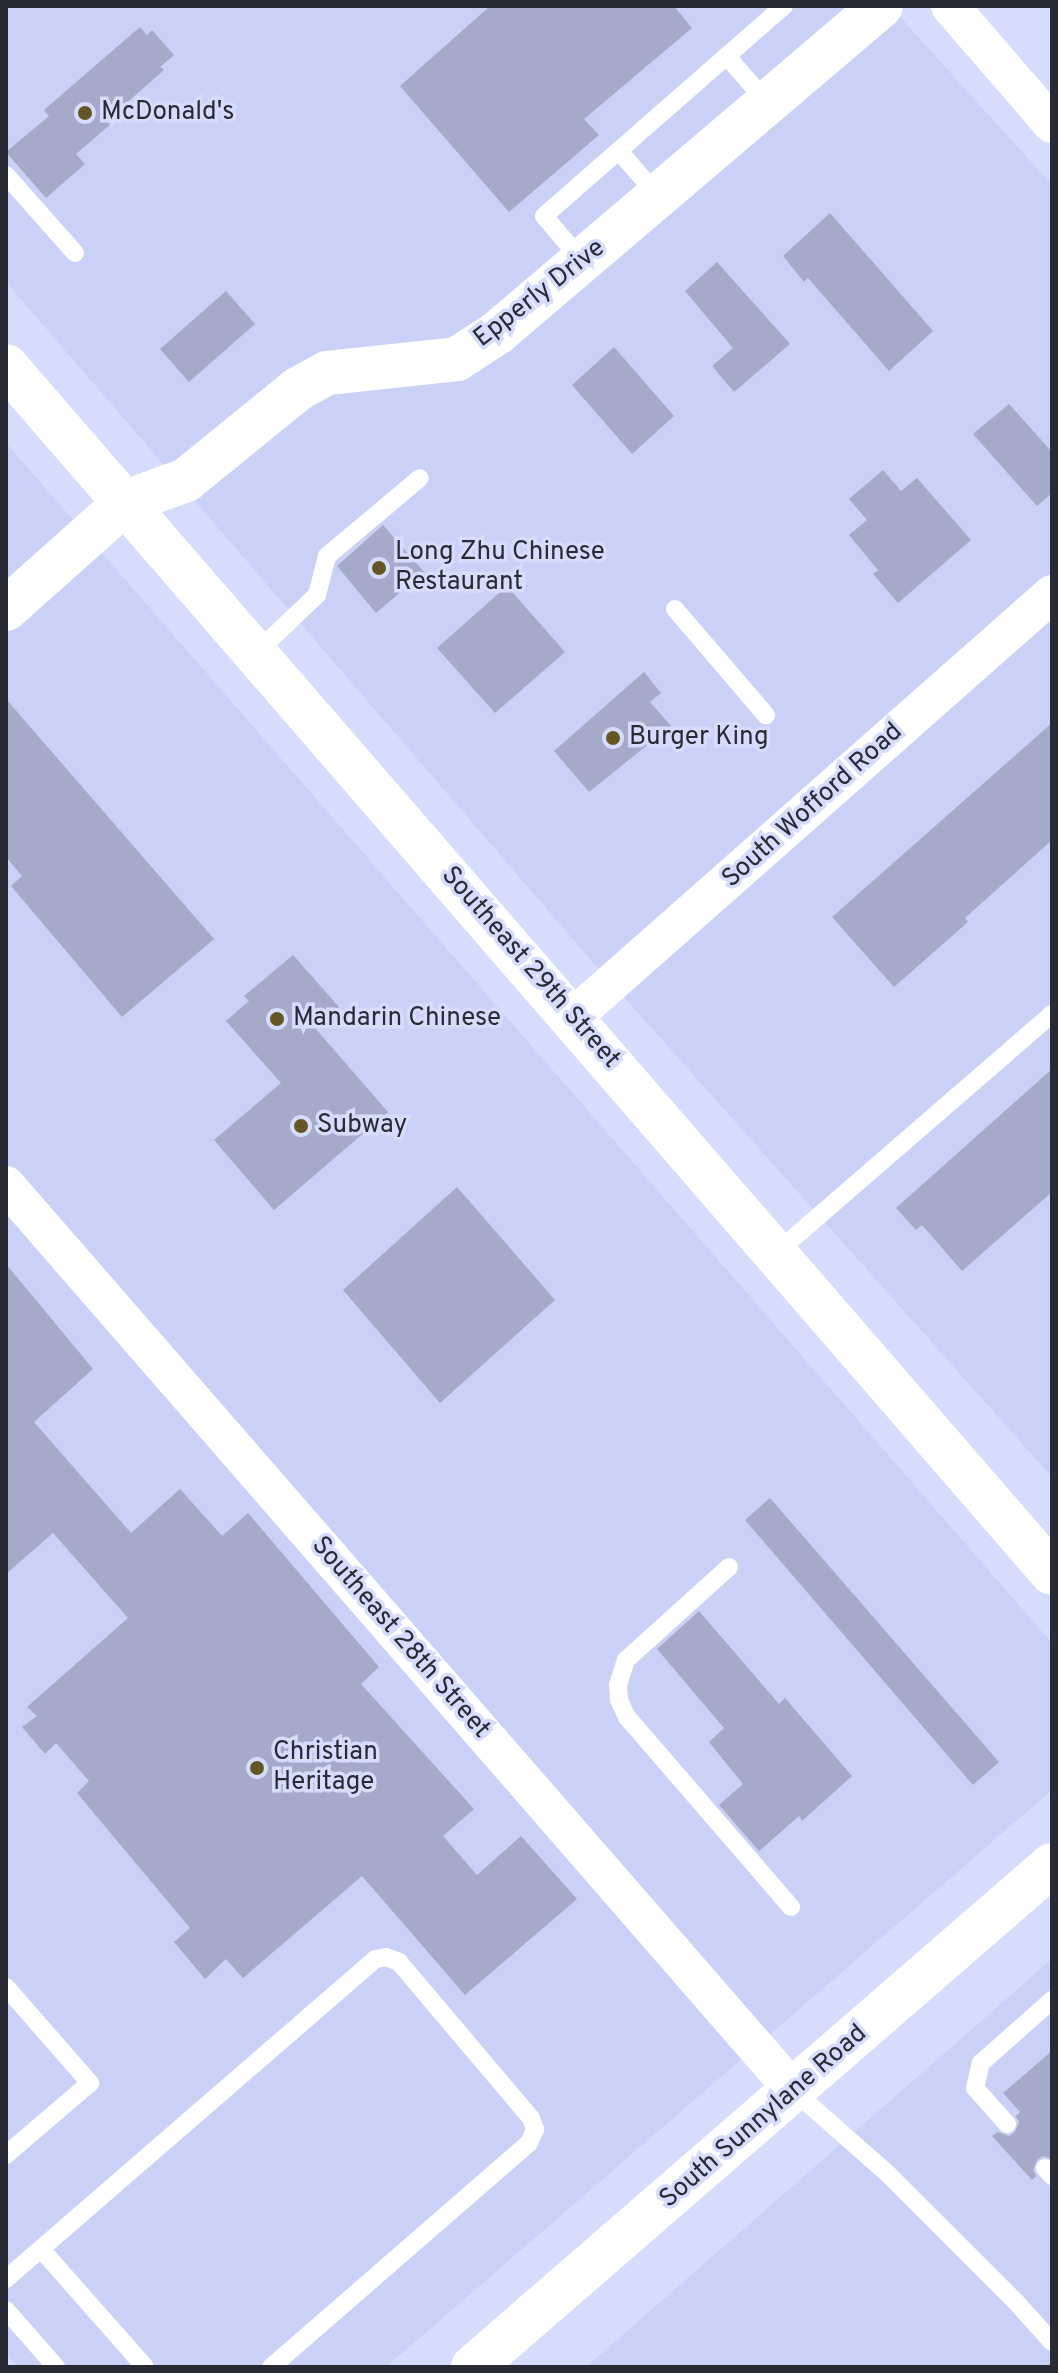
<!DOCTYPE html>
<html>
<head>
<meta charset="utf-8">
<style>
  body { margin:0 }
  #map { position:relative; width:1058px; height:2373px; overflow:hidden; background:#d6dcfb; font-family:Overpass,sans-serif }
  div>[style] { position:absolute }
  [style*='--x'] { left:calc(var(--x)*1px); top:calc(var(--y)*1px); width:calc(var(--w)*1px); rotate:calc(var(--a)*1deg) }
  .built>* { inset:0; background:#c9d1f6 }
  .building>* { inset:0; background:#a4aac8 }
  .lane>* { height:18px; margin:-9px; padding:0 9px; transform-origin:9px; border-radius:9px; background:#fff }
  .street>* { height:38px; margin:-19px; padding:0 19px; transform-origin:19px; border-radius:19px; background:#fff }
  .secondary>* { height:44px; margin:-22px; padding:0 22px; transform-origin:22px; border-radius:22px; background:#fff }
  .dots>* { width:22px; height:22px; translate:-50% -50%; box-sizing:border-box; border:4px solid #d6dcfb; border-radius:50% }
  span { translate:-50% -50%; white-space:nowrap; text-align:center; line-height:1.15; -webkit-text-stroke:7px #d6dcfb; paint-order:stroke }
  .poi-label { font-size:26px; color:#282a36 }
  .left { translate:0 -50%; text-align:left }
  .street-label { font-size:26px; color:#282a36 }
  .frame { position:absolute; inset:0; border:8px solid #282a36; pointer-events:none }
</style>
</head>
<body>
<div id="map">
  <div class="built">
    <div style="clip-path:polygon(6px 6px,890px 6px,1052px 185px,1052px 1477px,590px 959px,6px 282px)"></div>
    <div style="clip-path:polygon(6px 443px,1052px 1643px,1052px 1790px,386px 2367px,18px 2367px,6px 2353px)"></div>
    <div style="clip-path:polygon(1052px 1959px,1052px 2367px,586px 2367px)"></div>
  </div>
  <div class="building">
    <div style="clip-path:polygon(490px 6px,674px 6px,692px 28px,584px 119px,599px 135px,509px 212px,400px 86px)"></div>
    <div style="clip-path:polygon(140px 27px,147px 35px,152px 30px,174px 55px,160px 67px,164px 70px,122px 107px,126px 111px,76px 154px,85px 164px,46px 198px,6px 152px,49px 116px,44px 110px)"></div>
    <div style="clip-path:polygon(830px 213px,933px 331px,889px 371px,808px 278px,804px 282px,783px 256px)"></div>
    <div style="clip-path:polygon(717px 262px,790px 344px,734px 392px,712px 366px,733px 348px,685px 291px)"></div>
    <div style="clip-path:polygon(226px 291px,255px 324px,189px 382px,160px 349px)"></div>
    <div style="clip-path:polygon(614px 347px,674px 416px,632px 454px,572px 385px)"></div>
    <div style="clip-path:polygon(1009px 404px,1052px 452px,1052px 493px,1037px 506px,973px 434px)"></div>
    <div style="clip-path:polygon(883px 470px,901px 491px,917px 478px,971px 540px,898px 603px,873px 574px,878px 570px,849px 535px,867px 520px,849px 499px)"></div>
    <div style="clip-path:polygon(383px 525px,424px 572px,376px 613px,337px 566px)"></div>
    <div style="clip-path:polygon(507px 586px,565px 652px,495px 713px,437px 648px)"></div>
    <div style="clip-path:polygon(644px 672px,661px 693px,650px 702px,671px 726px,589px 792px,554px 751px)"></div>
    <div style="clip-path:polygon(6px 699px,214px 939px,122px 1017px,11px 886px,22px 876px,6px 857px)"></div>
    <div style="clip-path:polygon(1052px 723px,1052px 840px,965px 918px,968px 922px,894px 987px,832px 917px)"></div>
    <div style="clip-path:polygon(293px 955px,339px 1007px,315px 1028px,388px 1112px,274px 1210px,214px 1140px,281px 1083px,226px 1021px,249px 1001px,244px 996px)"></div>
    <div style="clip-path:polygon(1052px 1069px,1052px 1192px,962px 1271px,922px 1225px,916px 1230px,896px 1208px)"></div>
    <div style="clip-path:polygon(457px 1187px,555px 1300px,440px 1403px,343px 1290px)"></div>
    <div style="clip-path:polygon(6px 1264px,93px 1369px,34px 1422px,131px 1533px,180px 1489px,222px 1536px,248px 1513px,379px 1667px,361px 1684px,474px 1809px,443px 1836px,477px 1875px,521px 1836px,577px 1899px,465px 1995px,362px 1876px,243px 1978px,226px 1959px,205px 1979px,174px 1942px,190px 1928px,77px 1793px,89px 1781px,56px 1743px,45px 1754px,22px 1727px,37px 1716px,27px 1707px,128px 1618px,53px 1533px,6px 1574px)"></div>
    <div style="clip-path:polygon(770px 1498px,999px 1762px,973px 1785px,745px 1520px)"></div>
    <div style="clip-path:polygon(699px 1611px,779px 1704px,785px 1698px,852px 1776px,802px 1821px,799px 1816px,759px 1851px,719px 1805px,743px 1784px,709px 1742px,724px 1728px,657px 1649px)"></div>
    <div style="clip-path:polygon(1052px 2051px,1052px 2159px,1043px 2156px,1037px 2160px,1033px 2170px,1036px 2176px,1032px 2180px,992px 2136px,998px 2132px,1009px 2136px,1015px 2132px,1019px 2122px,1016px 2116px,1020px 2112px,1003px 2093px)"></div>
  </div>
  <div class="lane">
    <div style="--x:727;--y:56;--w:63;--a:49.5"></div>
    <div style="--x:619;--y:151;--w:61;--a:49"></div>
    <div style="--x:6;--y:175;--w:104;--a:48.5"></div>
    <div style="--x:583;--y:262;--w:60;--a:-130.3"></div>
    <div style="--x:544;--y:216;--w:319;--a:-41.2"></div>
    <div style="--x:675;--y:609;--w:140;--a:49.4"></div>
    <div style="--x:256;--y:653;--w:84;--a:-43.6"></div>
    <div style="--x:317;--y:595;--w:40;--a:-75.6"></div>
    <div style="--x:327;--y:556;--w:121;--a:-40"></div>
    <div style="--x:776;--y:1253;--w:365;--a:-40.9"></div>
    <div style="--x:729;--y:1567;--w:139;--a:137.9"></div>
    <div style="--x:626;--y:1660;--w:26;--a:108"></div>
    <div style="--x:618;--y:1685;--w:15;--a:86"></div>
    <div style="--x:619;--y:1700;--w:19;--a:65"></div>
    <div style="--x:627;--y:1717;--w:251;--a:49.2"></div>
    <div style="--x:6;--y:1987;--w:128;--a:48.8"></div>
    <div style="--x:90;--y:2083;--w:111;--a:139.4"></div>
    <div style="--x:794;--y:2091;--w:125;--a:41.4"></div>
    <div style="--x:888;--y:2174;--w:181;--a:45"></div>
    <div style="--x:1016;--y:2302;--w:54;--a:48"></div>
    <div style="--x:1007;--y:2124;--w:48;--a:-131.6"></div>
    <div style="--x:975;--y:2088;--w:26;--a:-77"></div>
    <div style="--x:981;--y:2063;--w:95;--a:-41.6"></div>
    <div style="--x:1045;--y:2168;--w:11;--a:49"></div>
    <div style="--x:41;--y:2249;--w:157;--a:48.6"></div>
    <div style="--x:6;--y:2279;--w:488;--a:-40.9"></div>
    <div style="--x:375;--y:1959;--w:11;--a:-10"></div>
    <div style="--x:386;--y:1957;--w:14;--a:21"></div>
    <div style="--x:399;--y:1962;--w:204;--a:49.8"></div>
    <div style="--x:531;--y:2118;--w:12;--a:70"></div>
    <div style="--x:535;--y:2129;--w:15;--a:113"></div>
    <div style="--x:529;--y:2143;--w:342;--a:139"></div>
    <div style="--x:6;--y:2310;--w:76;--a:48.7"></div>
  </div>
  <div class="street">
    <div style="--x:950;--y:6;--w:156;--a:49.2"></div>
    <div style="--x:573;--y:1017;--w:639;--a:-41.45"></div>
    <div style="--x:6;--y:1185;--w:1201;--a:48.98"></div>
  </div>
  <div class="secondary">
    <div style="--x:6;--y:366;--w:1597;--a:49.09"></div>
    <div style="--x:6;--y:609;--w:161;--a:-41.7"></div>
    <div style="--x:126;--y:502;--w:64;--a:-20.1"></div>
    <div style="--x:186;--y:480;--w:144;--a:-39.1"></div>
    <div style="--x:298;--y:389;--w:33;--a:-29"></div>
    <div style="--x:327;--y:373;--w:131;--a:-6.1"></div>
    <div style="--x:457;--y:359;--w:48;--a:-33"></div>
    <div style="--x:497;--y:333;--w:504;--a:-40.42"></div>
    <div style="--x:473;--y:2367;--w:766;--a:-40.93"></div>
  </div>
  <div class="dots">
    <div style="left:85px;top:113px;background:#645724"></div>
    <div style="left:379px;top:568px;background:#645724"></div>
    <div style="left:613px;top:738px;background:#645724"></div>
    <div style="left:277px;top:1019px;background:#645724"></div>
    <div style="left:301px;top:1126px;background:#645724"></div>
    <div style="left:257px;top:1768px;background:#645724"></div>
  </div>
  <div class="poi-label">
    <span class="left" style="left:101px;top:113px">McDonald's</span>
    <span class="left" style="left:395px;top:568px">Long Zhu Chinese<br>Restaurant</span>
    <span class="left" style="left:629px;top:738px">Burger King</span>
    <span class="left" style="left:293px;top:1019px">Mandarin Chinese</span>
    <span class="left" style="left:317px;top:1126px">Subway</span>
    <span class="left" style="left:273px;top:1768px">Christian<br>Heritage</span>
  </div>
  <div class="street-label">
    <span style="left:540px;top:294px;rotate:-38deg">Epperly Drive</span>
    <span style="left:813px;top:806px;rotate:-42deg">South Wofford Road</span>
    <span style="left:530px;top:968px;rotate:49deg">Southeast 29th Street</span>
    <span style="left:400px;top:1638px;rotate:49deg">Southeast 28th Street</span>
    <span style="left:764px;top:2117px;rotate:-41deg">South Sunnylane Road</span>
  </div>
  <div class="frame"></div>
</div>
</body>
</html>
